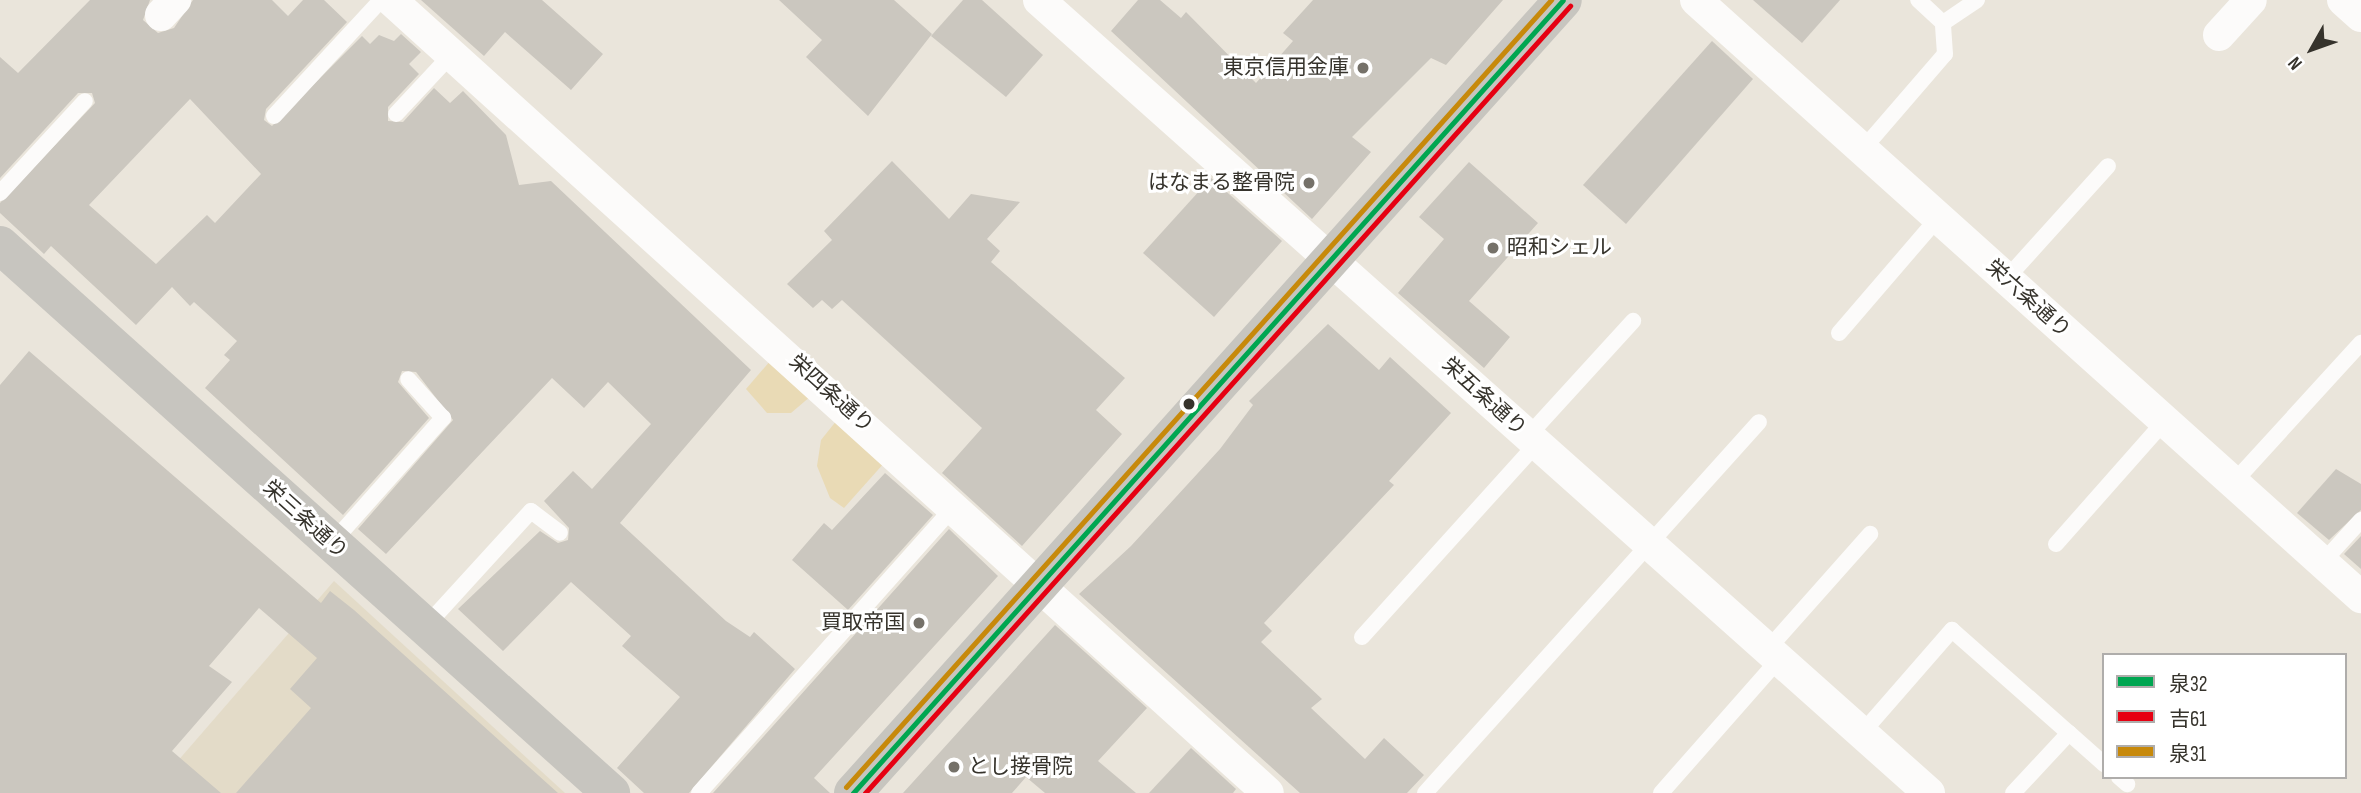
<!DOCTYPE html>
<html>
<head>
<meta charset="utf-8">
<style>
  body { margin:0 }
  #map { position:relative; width:2361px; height:793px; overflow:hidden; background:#eae5db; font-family:"Sofia Sans Condensed","Noto Sans JP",sans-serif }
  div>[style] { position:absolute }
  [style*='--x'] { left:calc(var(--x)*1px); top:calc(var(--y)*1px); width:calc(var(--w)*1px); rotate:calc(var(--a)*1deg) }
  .built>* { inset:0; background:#e3dbc8 }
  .green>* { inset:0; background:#e9dab5 }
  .building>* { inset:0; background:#cbc7bf }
  .lane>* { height:16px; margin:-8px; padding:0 8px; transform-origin:8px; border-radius:8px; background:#fcfbfa }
  .street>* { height:32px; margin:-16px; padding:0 16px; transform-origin:16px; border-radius:16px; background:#fcfbfa }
  .secondary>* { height:38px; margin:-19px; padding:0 19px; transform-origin:19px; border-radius:19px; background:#c7c5bf }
  .bus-1>* { height:5px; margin:-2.5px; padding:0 2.5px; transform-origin:2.5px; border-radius:2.5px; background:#00a651 }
  .bus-2>* { height:5px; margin:-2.5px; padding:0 2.5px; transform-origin:2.5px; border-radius:2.5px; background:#e60012 }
  .bus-3>* { height:5px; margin:-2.5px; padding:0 2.5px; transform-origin:2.5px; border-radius:2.5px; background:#c7890b }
  .dots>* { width:19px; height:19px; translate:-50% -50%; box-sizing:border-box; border:4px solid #fff; border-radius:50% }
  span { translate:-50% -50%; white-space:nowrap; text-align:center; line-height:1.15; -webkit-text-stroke:6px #fff; paint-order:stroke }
  .poi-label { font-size:21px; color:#36332c }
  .right { translate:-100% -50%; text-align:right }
  .left { translate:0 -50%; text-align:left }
  .street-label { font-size:21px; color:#36332c }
  .legend { position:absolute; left:2102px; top:653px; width:245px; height:126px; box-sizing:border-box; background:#fff; border:2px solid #afadab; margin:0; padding:9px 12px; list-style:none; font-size:21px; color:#36332c }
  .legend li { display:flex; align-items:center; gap:14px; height:35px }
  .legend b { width:35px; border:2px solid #afadab }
  .north { position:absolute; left:2277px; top:14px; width:70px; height:70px; -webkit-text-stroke:5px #fff; paint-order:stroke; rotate:230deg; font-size:19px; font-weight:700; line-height:28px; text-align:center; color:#36332c }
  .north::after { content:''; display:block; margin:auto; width:24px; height:32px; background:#36332c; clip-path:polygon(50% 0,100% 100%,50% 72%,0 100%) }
</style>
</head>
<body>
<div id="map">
  <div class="built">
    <div style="clip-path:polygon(334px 581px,565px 793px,150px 793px)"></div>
  </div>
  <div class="green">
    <div style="clip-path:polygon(771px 360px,811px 396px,791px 413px,767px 413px,746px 389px)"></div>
    <div style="clip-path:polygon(837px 420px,885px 462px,844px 508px,830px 498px,817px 466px,821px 440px)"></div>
  </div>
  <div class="building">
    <div style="clip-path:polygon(evenodd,90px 0,150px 0,143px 20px,158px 33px,174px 28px,193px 0,272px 0,288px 16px,303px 0,324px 0,347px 22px,266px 109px,264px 120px,272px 126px,362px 36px,370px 44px,379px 35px,394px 41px,401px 34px,421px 52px,409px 64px,419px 74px,388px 107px,388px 121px,403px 122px,434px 88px,450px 103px,463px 91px,506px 135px,519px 185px,551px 181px,751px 370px,620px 523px,726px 621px,750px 637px,754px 632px,795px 669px,689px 793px,644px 793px,617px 768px,680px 697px,622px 646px,631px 636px,571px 582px,503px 651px,458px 609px,540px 531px,558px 543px,568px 540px,569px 528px,544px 501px,573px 471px,592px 489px,651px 424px,608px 382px,584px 408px,552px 378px,386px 554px,358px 529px,453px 420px,416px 372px,402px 371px,398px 382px,429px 418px,343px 515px,205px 388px,230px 360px,224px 355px,237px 341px,194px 302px,190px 306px,172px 287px,136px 325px,51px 246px,44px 254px,0 213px,0 203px,95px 103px,92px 93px,78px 93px,0 178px,0 57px,18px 73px,90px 0,190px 99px,261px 174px,215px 223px,207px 215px,156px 264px,89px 205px,190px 99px)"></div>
    <div style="clip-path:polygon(421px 0,542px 0,603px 54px,571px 90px,505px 32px,484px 56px)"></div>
    <div style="clip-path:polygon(779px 0,894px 0,932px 34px,868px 116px,806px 57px,822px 40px)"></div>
    <div style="clip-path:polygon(963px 0,982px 0,1043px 55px,1006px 97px,931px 36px)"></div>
    <div style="clip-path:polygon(1138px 0,1160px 0,1181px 18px,1186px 12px,1256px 83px,1293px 41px,1283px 33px,1313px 0,1503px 0,1446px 65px,1431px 58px,1352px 137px,1371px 152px,1312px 219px,1111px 31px)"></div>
    <div style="clip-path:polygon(1753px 0,1840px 0,1802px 43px)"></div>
    <div style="clip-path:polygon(1712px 41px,1753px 79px,1626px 224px,1583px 185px)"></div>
    <div style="clip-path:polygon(892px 161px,949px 219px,971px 194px,1020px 202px,987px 239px,1000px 251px,991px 262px,1125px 378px,1096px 410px,1122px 434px,1022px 546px,942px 473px,982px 428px,842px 300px,832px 309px,822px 300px,813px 308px,787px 284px,832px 240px,824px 231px)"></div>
    <div style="clip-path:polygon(1469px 162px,1538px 223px,1469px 301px,1510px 337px,1484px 368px,1398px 293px,1444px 239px,1419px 217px)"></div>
    <div style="clip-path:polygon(1211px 178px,1282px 241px,1214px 317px,1143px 253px)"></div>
    <div style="clip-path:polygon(1328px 324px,1379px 370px,1390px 357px,1451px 413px,1389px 481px,1394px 485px,1264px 623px,1272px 631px,1261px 642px,1322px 699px,1311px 708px,1365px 759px,1384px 738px,1424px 775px,1407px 793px,1300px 793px,1079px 594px,1131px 546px,1220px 449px,1253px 405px,1249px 401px)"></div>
    <div style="clip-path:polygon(29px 351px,321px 603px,330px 591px,354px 610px,558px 793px,236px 793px,311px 708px,290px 689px,317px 658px,259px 608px,209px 666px,232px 682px,172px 751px,221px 793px,0 793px,0 385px)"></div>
    <div style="clip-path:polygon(2336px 469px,2361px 484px,2361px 510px,2329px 540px,2297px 513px)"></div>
    <div style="clip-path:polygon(885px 473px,933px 515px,848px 610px,792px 560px,824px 523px,832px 530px)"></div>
    <div style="clip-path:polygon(949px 529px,998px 576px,814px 778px,830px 793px,713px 793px)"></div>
    <div style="clip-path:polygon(2361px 536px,2361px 569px,2344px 554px)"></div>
    <div style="clip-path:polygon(1055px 625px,1147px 708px,1098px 761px,1136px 793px,1045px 793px,1026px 777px,1012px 793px,903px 793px)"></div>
    <div style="clip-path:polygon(1191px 748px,1236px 789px,1233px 793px,1149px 793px)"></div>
  </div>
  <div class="lane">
    <div style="--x:1943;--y:23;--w:41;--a:-34.1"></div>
    <div style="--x:396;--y:114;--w:82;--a:-47"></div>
    <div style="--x:274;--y:116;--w:158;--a:-47.3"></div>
    <div style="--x:1863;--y:149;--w:125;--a:-49.2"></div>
    <div style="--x:1945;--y:54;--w:31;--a:-94"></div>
    <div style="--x:1943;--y:23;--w:34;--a:-137"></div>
    <div style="--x:0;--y:193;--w:125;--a:-47.3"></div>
    <div style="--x:2006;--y:279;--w:152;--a:-47.9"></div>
    <div style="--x:1839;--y:333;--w:152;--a:-49.3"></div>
    <div style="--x:1528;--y:436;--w:156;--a:-47.6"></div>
    <div style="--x:2233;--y:483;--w:190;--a:-47.6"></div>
    <div style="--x:331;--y:544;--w:169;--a:-48.4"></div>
    <div style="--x:443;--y:418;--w:52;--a:-131.9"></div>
    <div style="--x:2056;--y:544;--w:164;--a:-48.5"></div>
    <div style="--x:2322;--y:563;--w:58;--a:-47.8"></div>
    <div style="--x:425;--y:627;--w:157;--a:-47.6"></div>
    <div style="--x:531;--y:511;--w:36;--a:37"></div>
    <div style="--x:1362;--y:637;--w:261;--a:-47.9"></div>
    <div style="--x:1768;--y:649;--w:154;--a:-48.4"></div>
    <div style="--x:1862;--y:733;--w:137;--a:-48.9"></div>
    <div style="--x:1952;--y:630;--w:156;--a:41.4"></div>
    <div style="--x:2069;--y:733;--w:82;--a:133"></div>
    <div style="--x:2069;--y:733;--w:47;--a:41.5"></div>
    <div style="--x:2119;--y:777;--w:11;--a:41"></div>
    <div style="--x:699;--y:793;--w:386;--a:-48.3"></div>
    <div style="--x:1425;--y:793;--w:499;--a:-48"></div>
    <div style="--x:1661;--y:793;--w:179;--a:-48.6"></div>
  </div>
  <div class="street">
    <div style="--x:391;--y:0;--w:1182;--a:42.12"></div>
    <div style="--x:1039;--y:0;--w:1192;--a:41.7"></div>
    <div style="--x:1696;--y:0;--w:894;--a:41.92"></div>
    <div style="--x:2343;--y:0;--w:24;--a:42"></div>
    <div style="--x:161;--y:15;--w:21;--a:-47"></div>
    <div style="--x:2219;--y:35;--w:47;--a:-47.6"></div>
  </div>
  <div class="secondary">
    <div style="--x:0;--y:245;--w:821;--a:41.89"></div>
    <div style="--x:853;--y:793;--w:1064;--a:-48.16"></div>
  </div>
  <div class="bus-1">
    <div style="--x:853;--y:793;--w:1064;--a:-48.16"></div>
  </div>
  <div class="bus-2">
    <div style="--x:865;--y:793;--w:1057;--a:-48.15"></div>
  </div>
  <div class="bus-3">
    <div style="--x:846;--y:787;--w:1057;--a:-48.15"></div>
  </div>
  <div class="dots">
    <div style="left:1363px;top:68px;background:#757169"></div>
    <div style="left:1309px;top:183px;background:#757169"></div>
    <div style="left:1493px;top:248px;background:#757169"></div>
    <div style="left:1189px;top:404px;background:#36332c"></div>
    <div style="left:919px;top:623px;background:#757169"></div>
    <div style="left:954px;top:767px;background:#757169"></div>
  </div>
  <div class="poi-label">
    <span class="right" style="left:1349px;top:68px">東京信用金庫</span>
    <span class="right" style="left:1295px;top:183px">はなまる整骨院</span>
    <span class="left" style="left:1507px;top:248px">昭和シェル</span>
    <span class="right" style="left:905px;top:623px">買取帝国</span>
    <span class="left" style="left:968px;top:767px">とし接骨院</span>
  </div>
  <div class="street-label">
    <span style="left:2028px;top:299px;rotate:42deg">栄六条通り</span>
    <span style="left:831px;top:394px;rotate:42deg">栄四条通り</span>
    <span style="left:1484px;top:397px;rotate:42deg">栄五条通り</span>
    <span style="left:305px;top:520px;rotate:42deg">栄三条通り</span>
  </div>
  <ul class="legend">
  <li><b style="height:9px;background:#00a651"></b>泉32</li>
  <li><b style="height:9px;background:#e60012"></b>吉61</li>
  <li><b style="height:9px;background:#c7890b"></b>泉31</li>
  </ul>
  <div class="north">N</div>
</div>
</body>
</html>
